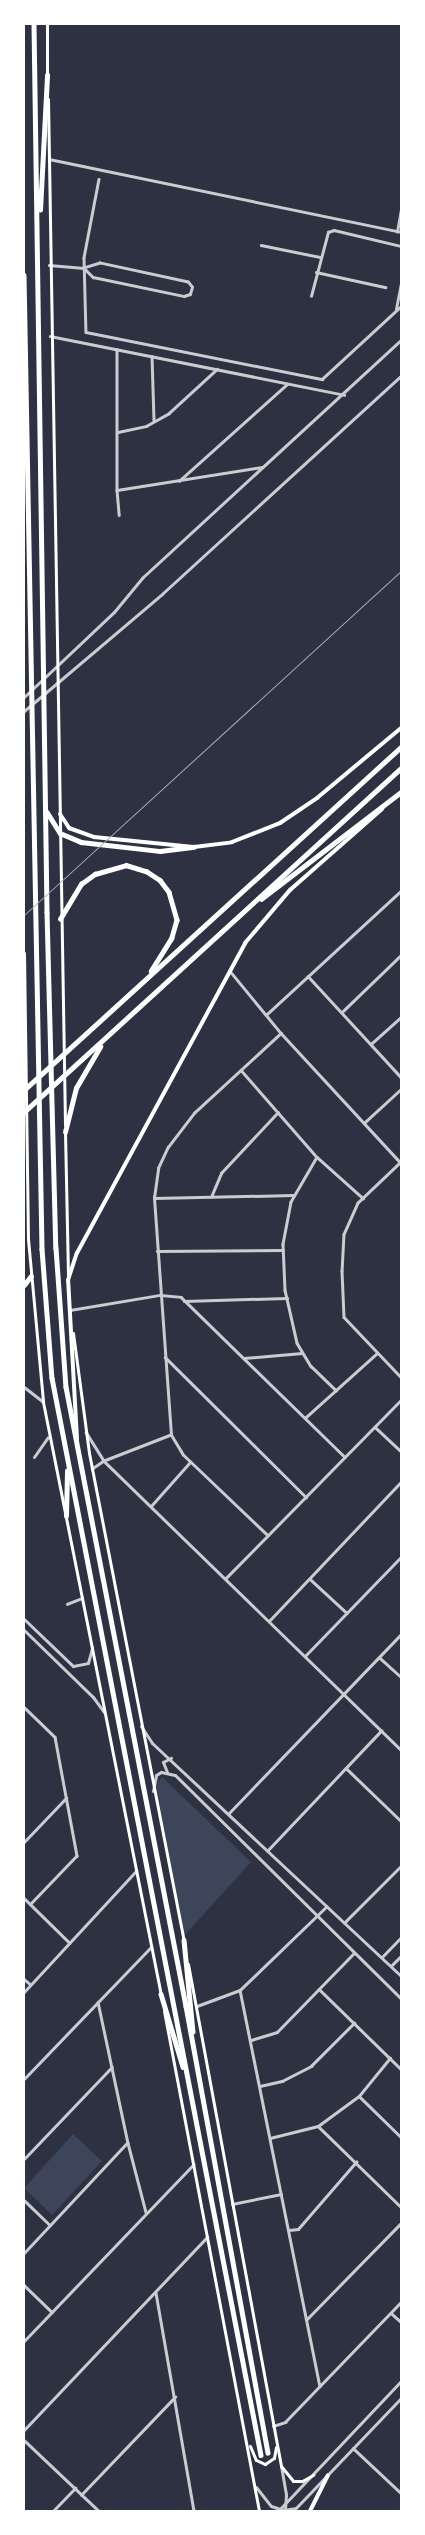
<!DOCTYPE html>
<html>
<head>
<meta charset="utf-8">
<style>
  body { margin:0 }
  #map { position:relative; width:425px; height:2535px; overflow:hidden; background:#2d3142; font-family:"Public Sans",sans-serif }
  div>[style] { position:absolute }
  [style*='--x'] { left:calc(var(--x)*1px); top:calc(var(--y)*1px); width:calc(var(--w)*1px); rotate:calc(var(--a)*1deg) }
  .green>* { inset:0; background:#3c4559 }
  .minor>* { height:2.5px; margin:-1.25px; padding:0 1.25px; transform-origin:1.25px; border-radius:1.25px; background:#caccd0 }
  .tertiary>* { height:3px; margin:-1.5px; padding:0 1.5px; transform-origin:1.5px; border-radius:1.5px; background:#caccd0 }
  .secondary>* { height:3px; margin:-1.5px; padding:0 1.5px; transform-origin:1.5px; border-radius:1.5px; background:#fff }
  .primary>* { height:4px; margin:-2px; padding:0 2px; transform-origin:2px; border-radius:2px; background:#fff }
  .motorway>* { height:4.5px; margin:-2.25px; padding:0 2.25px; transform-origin:2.25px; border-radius:2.25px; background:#fff }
  .rail>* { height:1px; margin:-0.5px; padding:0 0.5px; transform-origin:0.5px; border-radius:0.5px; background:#abadb3 }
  span { translate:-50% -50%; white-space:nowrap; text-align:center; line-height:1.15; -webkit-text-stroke:4px #fff; paint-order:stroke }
  .frame { position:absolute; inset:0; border:25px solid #fff; pointer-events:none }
</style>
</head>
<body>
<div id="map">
  <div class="green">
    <div style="clip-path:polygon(162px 1777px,251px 1862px,184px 1936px,156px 1784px)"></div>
    <div style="clip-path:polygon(73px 2134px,102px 2161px,52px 2215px,24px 2188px)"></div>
  </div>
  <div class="minor">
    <div style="--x:49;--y:159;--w:359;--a:11.7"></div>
    <div style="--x:99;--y:179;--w:80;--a:100.8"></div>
    <div style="--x:84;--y:258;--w:74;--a:88.5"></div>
    <div style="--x:86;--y:332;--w:241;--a:11.3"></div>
    <div style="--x:322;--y:379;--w:108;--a:-42.7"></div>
    <div style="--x:397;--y:232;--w:23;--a:-80"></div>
    <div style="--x:261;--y:245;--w:60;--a:11.5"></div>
    <div style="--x:49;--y:265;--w:35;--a:5"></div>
    <div style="--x:84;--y:268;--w:13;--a:45"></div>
    <div style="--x:93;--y:277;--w:93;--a:11.8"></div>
    <div style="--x:184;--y:296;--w:6;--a:-18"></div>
    <div style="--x:190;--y:294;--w:7;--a:-74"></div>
    <div style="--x:192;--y:287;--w:6;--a:-129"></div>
    <div style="--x:188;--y:282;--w:90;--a:-167.8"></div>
    <div style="--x:100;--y:263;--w:17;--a:163"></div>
    <div style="--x:316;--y:272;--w:71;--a:12.3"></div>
    <div style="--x:311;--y:296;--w:66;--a:-75.1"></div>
    <div style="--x:328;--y:232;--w:6;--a:-18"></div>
    <div style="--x:334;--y:230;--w:69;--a:13.4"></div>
    <div style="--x:396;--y:309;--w:25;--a:-79"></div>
    <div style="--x:50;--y:336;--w:300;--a:11.3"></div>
    <div style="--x:117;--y:349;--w:141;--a:90"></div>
    <div style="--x:117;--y:490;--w:147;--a:-9"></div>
    <div style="--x:152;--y:356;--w:65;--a:88.2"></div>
    <div style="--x:118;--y:432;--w:29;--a:-12"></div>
    <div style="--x:146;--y:426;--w:26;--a:-29"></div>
    <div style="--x:169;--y:413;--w:65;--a:-42.5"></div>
    <div style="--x:179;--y:481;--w:145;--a:-41.9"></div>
    <div style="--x:117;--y:490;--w:25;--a:85"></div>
    <div style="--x:230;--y:971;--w:80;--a:50.6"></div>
    <div style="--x:281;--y:1033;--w:177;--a:47.3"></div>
    <div style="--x:308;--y:976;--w:137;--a:47.4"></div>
    <div style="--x:342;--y:1012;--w:82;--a:-44"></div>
    <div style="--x:266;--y:1015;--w:183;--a:-42.6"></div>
    <div style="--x:371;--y:1044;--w:40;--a:-42"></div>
    <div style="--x:241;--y:1070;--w:116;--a:48.9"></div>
    <div style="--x:317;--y:1157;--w:62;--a:41.7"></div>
    <div style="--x:364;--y:1123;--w:50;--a:-42.6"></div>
    <div style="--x:317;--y:1157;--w:52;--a:120"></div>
    <div style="--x:291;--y:1202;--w:43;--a:100.8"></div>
    <div style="--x:283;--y:1244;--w:46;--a:87.5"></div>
    <div style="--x:285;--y:1290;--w:54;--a:77.2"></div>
    <div style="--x:297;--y:1343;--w:27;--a:59"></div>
    <div style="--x:311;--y:1366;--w:35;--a:44"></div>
    <div style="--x:401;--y:1162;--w:59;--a:136.4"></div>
    <div style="--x:358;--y:1203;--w:34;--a:114"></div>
    <div style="--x:344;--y:1234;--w:37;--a:93"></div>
    <div style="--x:342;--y:1271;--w:46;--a:87.5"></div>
    <div style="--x:344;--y:1317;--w:83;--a:46.5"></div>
    <div style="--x:211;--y:1197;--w:26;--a:-67"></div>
    <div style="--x:221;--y:1173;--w:83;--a:-46.9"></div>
    <div style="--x:154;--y:1198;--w:139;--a:-1.2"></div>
    <div style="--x:157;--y:1251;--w:126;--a:-0.5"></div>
    <div style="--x:184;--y:1301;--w:103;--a:-1.7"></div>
    <div style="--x:70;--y:1310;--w:91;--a:-9.5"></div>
    <div style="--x:160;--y:1295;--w:21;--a:5"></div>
    <div style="--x:181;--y:1297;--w:229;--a:44.3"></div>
    <div style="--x:165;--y:1357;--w:199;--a:44.8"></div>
    <div style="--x:244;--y:1358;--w:58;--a:-4.9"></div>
    <div style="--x:305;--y:1418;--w:96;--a:-42"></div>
    <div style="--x:375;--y:1427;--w:35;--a:43"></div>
    <div style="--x:86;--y:1432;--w:34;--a:58"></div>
    <div style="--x:104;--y:1461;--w:14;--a:146"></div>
    <div style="--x:171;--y:1435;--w:72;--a:158.8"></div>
    <div style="--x:104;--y:1461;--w:414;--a:44.2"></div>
    <div style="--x:151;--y:1506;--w:59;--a:-48.4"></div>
    <div style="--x:268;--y:1536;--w:117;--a:-136.4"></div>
    <div style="--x:183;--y:1455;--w:23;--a:-121"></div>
    <div style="--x:171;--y:1435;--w:238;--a:-94.1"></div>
    <div style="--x:154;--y:1198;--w:30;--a:-82"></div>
    <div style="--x:158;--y:1168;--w:23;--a:-65"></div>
    <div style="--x:168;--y:1147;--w:43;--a:-52.6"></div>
    <div style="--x:194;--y:1113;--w:118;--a:-42.6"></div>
    <div style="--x:226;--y:1578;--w:250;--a:-45.5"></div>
    <div style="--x:310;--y:1579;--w:50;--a:42.6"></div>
    <div style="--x:67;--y:1604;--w:16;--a:-22"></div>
    <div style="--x:269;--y:1621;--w:192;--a:-46.5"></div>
    <div style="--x:305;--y:1656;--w:138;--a:-45.9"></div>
    <div style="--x:380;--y:1658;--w:28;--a:42"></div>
    <div style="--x:24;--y:1707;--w:43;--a:44.1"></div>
    <div style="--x:55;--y:1737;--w:121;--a:79.5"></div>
    <div style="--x:77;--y:1856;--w:66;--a:133.8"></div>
    <div style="--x:346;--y:1768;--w:76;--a:43.9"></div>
    <div style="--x:229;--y:1813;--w:248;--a:-46.1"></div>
    <div style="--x:24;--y:1842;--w:61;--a:-46.3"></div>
    <div style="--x:267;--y:1851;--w:166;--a:-46.5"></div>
    <div style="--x:24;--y:1898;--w:64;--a:44.4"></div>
    <div style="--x:344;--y:1923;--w:81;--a:-45"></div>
    <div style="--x:382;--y:1957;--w:28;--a:-46"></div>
    <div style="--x:391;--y:1966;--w:14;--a:-45"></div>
    <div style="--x:24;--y:1979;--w:8;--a:40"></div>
    <div style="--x:319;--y:1989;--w:115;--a:44.3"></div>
    <div style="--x:240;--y:1990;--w:404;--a:78.6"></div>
    <div style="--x:24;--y:1992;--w:165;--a:-47.2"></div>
    <div style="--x:98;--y:2002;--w:144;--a:78"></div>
    <div style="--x:128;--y:2143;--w:71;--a:75.4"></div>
    <div style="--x:197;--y:2006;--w:46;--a:-20.4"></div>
    <div style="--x:240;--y:1990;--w:120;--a:-44"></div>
    <div style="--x:251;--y:2040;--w:27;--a:-17"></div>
    <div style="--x:277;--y:2032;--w:109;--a:-45.7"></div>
    <div style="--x:24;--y:2079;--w:183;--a:-46.1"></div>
    <div style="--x:260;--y:2086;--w:23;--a:-13"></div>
    <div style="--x:282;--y:2081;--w:33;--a:-27"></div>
    <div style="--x:311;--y:2066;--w:61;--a:-45"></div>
    <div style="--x:359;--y:2096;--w:59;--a:44.3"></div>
    <div style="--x:318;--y:2126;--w:116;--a:44.3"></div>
    <div style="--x:270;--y:2138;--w:49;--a:-14"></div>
    <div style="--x:318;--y:2126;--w:51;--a:-36.2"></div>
    <div style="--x:359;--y:2096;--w:49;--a:-50.8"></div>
    <div style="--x:24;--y:2159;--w:127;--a:-46.3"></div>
    <div style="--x:24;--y:2200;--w:36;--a:44"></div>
    <div style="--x:232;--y:2204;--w:50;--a:-11.5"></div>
    <div style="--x:289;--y:2230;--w:9;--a:-6"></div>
    <div style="--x:298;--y:2229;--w:89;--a:-49.1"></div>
    <div style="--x:24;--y:2253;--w:151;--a:-46.9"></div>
    <div style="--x:24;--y:2285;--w:39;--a:44"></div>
    <div style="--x:156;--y:2293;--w:221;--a:80.1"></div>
    <div style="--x:391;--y:2313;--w:13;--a:42"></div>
    <div style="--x:307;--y:2319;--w:134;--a:-45.6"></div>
    <div style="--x:273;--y:2426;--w:13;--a:-18"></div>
    <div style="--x:285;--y:2422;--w:167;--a:-46"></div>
    <div style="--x:24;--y:2430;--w:266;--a:-46.5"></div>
    <div style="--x:24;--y:2440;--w:103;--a:43.4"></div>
    <div style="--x:353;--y:2448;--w:66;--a:43.2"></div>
    <div style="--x:81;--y:2495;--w:136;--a:-46.2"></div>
    <div style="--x:53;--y:2511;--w:32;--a:-46"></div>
  </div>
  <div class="tertiary">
    <div style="--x:24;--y:697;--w:124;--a:-43.4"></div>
    <div style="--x:114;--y:612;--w:45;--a:-50.4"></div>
    <div style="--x:143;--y:577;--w:350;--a:-42.6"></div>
    <div style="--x:24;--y:711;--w:182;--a:-40.3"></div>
    <div style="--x:163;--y:593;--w:322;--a:-42.4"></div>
    <div style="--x:24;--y:1387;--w:24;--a:38"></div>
    <div style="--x:34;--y:1457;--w:24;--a:-55"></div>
    <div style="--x:24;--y:1619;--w:68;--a:43.8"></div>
    <div style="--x:73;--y:1666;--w:15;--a:-11"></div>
    <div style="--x:88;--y:1663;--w:16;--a:-75"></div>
    <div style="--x:24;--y:1630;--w:96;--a:44.2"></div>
    <div style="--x:93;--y:1697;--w:19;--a:54"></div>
    <div style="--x:141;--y:1726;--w:20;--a:57"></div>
    <div style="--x:152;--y:1743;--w:341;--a:43.1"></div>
    <div style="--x:167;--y:1772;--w:11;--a:-112"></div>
    <div style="--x:163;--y:1762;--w:9;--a:-27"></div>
    <div style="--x:153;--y:1791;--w:16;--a:-79"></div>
    <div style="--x:156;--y:1775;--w:6;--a:-31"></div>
    <div style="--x:161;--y:1772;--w:14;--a:12"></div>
    <div style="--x:175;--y:1775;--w:318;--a:44.7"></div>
    <div style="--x:24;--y:2341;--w:245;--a:-46.2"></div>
    <div style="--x:281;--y:2466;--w:29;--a:80"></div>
    <div style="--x:286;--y:2495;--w:16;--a:94"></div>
    <div style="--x:256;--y:2487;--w:24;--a:52"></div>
    <div style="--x:271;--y:2506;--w:13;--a:18"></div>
    <div style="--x:283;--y:2510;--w:12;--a:-9"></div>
    <div style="--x:278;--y:2511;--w:179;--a:-46.6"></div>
    <div style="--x:293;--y:2511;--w:156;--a:-46.3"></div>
  </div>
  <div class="secondary">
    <div style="--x:47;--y:24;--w:52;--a:90"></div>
    <div style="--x:48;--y:99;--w:1026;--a:89.05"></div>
    <div style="--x:24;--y:953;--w:286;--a:89.2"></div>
    <div style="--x:28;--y:1239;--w:164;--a:84.7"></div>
    <div style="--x:43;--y:1402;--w:605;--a:78.75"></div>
    <div style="--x:65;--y:1132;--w:148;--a:88.8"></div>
    <div style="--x:73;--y:1333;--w:121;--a:82.4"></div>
    <div style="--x:89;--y:1453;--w:497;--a:79"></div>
    <div style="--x:188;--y:1964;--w:511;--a:79.5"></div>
    <div style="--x:281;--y:2466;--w:19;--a:51"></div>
    <div style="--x:293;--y:2481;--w:9;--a:0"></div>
    <div style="--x:302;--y:2481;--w:13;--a:-29"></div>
    <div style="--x:164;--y:2011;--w:509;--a:79.24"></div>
    <div style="--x:250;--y:2446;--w:15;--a:67"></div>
    <div style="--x:256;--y:2460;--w:10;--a:24"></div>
    <div style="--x:265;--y:2464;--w:11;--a:-34"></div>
    <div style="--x:274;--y:2458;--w:11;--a:-80"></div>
  </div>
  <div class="primary">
    <div style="--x:60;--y:814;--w:17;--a:57"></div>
    <div style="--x:69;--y:828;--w:27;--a:20"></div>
    <div style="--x:94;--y:837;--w:100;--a:5.7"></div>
    <div style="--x:194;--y:847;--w:38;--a:-7"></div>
    <div style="--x:232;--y:842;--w:52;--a:-21.6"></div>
    <div style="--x:280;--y:823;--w:45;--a:-34"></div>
    <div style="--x:317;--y:798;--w:109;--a:-39.8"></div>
    <div style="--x:77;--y:1439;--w:159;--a:-93.2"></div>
    <div style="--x:68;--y:1280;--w:28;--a:-72"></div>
    <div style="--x:77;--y:1253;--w:353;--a:-61.5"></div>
    <div style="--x:245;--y:943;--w:70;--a:-49.7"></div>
    <div style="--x:290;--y:890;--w:123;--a:-41.4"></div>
    <div style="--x:310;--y:2511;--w:40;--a:-63.4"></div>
  </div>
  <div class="motorway">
    <div style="--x:34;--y:24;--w:888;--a:89.16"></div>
    <div style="--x:47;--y:912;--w:336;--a:88.5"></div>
    <div style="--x:56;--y:1248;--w:139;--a:85.9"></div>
    <div style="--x:66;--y:1387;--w:631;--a:79.03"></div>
    <div style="--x:186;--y:2006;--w:454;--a:79.6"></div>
    <div style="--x:40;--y:210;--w:135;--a:-87"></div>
    <div style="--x:24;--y:275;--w:974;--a:88.94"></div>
    <div style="--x:42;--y:1249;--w:129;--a:85.6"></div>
    <div style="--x:52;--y:1378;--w:1097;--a:79.02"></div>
    <div style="--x:47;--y:812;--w:25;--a:58"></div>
    <div style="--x:60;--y:833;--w:23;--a:23"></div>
    <div style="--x:81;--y:842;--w:80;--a:6.5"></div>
    <div style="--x:160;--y:851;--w:34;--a:-7"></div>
    <div style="--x:261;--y:899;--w:176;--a:-37.4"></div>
    <div style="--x:60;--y:919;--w:41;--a:-59"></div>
    <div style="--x:81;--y:884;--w:17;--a:-36"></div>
    <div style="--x:95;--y:874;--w:32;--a:-16"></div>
    <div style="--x:126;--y:865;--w:21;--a:17"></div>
    <div style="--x:146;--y:871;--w:17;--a:33"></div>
    <div style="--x:160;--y:880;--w:15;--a:53"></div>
    <div style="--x:169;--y:892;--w:29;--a:74"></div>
    <div style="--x:177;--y:920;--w:19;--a:106"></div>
    <div style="--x:172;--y:938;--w:39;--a:122"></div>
    <div style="--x:24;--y:1090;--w:510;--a:-42.3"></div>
    <div style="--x:24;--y:1112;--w:510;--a:-42.38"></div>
    <div style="--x:65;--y:1132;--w:45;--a:-76"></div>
    <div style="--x:76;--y:1088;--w:48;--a:-59.7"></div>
    <div style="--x:24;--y:1285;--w:11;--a:-52"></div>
    <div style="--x:66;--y:1516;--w:45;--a:-88.7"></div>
    <div style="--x:184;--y:1940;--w:92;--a:84.4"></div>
    <div style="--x:161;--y:1994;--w:76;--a:73.2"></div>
  </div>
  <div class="rail">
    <div style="--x:24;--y:915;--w:510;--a:-42.38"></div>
  </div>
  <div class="frame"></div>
</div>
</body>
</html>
